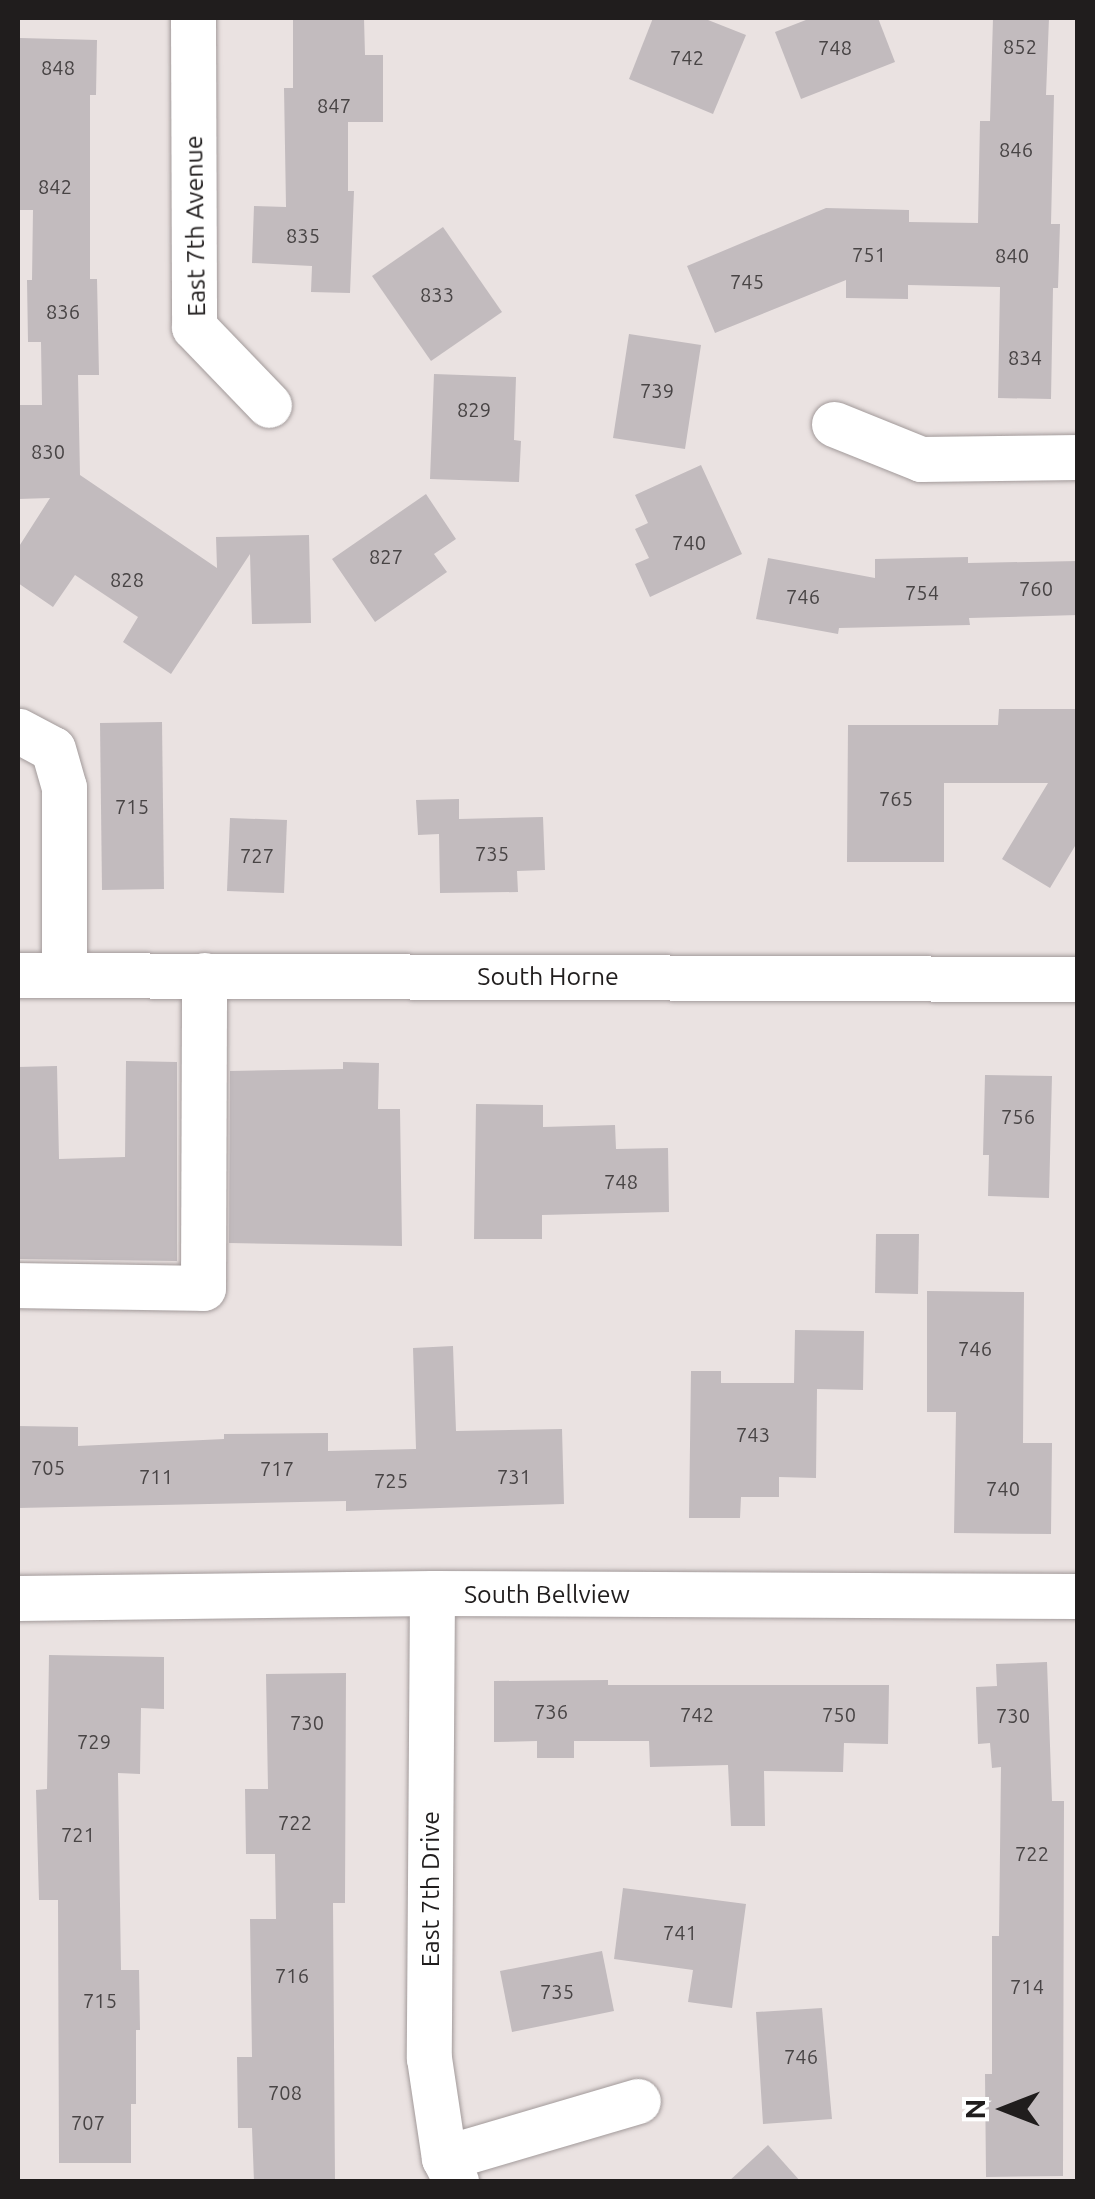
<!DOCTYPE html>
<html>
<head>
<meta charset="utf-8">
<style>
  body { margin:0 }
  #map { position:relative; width:1095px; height:2199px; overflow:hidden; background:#eae2e1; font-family:Ubuntu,sans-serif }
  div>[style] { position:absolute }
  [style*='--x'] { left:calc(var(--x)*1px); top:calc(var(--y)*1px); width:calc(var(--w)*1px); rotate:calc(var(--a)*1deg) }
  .building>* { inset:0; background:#c2bbbe }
  .roads { filter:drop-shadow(0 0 2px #a29a9a) drop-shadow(0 0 2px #a29a9a) }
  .minor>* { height:45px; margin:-22.5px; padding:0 22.5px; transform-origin:22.5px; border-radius:22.5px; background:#fff }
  span { translate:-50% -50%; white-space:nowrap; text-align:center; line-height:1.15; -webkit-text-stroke:9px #fff; paint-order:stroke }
  .number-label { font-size:20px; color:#484445 }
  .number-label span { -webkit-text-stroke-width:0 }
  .street-label { font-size:25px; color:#201d1d }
  .frame { position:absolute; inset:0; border:20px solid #201d1d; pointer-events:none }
  .north { position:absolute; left:955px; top:2059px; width:100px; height:100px; -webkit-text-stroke:8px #fff; paint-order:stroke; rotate:270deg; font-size:28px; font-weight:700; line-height:40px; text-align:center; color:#201d1d }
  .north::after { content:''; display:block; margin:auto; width:35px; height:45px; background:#201d1d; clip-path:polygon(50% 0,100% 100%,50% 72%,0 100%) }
</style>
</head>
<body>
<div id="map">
  <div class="building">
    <div style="clip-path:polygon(293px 18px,364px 18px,365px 55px,383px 55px,383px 122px,348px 122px,348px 191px,354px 191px,350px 293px,311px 292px,312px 266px,252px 263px,254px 206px,286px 207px,284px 88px,293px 88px)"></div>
    <div style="clip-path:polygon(653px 18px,703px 18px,746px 35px,713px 114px,629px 79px)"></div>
    <div style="clip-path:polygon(811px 18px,878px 18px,895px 62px,801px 99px,775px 32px)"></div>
    <div style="clip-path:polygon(993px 18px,1049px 18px,1046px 95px,1054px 95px,1051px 224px,1060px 224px,1058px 288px,1053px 288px,1051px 399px,998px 398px,1000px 287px,908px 285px,908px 299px,846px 298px,846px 280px,715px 333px,687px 266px,826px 208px,909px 210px,909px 222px,978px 223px,980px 121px,990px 121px)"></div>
    <div style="clip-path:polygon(20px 38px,97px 40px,96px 95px,90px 95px,90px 279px,97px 279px,99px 375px,78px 375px,80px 475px,217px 568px,216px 537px,309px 535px,311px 623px,252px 624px,250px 554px,171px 674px,123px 642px,138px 617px,75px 575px,53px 607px,18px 583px,18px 548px,50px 498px,18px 499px,18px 405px,42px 405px,41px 342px,28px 342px,27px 280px,32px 280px,33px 210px,18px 210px)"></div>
    <div style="clip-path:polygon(443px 227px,502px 312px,431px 361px,372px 276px)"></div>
    <div style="clip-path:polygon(629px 334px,701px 345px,685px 449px,613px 438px)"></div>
    <div style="clip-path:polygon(434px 374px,516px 377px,514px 440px,521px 441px,519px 482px,430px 479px)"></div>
    <div style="clip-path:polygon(701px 465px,742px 554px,650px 597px,635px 564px,649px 558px,635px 529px,648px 523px,635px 495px)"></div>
    <div style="clip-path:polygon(426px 494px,456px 539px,434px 554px,447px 572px,375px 622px,332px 559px)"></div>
    <div style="clip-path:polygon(968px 557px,968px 563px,1078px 561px,1078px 615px,969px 618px,970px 625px,839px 628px,838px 634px,756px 619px,768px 558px,875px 578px,875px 559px)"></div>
    <div style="clip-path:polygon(999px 709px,1078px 709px,1078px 841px,1050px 888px,1002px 859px,1048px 783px,944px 783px,944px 862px,847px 862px,848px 725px,998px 725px)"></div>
    <div style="clip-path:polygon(162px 722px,164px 889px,102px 890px,100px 723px)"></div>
    <div style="clip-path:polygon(459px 799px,459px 819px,543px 817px,545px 870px,517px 871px,518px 892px,440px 893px,439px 834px,418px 835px,416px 800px)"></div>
    <div style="clip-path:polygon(230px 818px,287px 820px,284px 893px,227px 891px)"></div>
    <div style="clip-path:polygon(126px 1061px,177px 1062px,177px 1261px,18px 1259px,18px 1067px,57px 1066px,59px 1159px,125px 1157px)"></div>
    <div style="clip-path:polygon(343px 1062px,379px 1063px,378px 1109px,400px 1109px,402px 1246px,229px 1243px,230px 1071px,343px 1069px)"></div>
    <div style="clip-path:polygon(985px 1075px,1052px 1076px,1049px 1198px,988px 1196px,989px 1155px,983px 1155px)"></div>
    <div style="clip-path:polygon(476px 1104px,543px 1105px,543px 1127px,615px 1125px,616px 1149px,668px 1148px,669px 1212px,542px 1215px,542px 1239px,474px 1239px)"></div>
    <div style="clip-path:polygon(876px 1234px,919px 1234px,918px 1294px,875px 1293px)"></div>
    <div style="clip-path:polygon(927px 1291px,1024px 1292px,1023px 1443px,1052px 1443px,1051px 1534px,954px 1533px,956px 1412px,927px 1412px)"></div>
    <div style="clip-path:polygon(795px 1330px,864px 1331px,863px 1390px,817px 1389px,816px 1478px,779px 1477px,779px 1497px,741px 1497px,740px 1518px,689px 1518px,691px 1371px,721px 1371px,721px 1383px,794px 1383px)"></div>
    <div style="clip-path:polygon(453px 1346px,456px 1431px,562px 1429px,564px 1504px,346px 1511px,346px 1501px,18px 1508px,18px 1426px,78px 1427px,78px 1446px,224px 1439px,224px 1434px,328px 1433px,328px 1451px,416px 1449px,413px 1348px)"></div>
    <div style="clip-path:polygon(49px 1655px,164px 1657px,164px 1709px,141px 1708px,140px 1774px,118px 1773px,121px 1970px,139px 1970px,140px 2030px,136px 2030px,136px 2104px,131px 2104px,131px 2163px,59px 2163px,58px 1900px,39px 1900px,36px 1790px,47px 1789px)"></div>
    <div style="clip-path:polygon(1047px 1662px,1052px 1801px,1064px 1801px,1063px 2176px,986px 2177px,985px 2074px,992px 2074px,992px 1936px,999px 1936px,1001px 1767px,992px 1768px,990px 1743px,978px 1744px,976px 1687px,997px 1686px,996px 1664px)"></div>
    <div style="clip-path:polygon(346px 1673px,345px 1903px,333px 1903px,335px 2182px,254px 2182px,252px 2128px,238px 2128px,237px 2057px,252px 2057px,250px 1919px,276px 1919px,275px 1854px,246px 1854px,245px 1789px,268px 1789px,266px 1674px)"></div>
    <div style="clip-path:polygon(608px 1680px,608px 1685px,889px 1685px,888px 1744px,844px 1743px,843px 1772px,764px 1771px,765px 1826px,731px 1826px,728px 1765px,650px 1767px,649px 1741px,574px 1741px,574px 1758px,537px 1758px,537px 1741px,494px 1742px,494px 1681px)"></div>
    <div style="clip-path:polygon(623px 1888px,746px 1904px,732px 2008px,688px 2002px,693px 1970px,614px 1959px)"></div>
    <div style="clip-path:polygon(602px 1951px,614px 2011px,512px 2032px,500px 1971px)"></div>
    <div style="clip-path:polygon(822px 2008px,832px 2119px,763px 2124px,756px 2012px)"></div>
    <div style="clip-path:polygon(768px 2145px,801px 2182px,728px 2182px)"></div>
  </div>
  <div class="roads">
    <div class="minor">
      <div style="--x:193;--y:18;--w:309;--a:89.8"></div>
      <div style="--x:194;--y:327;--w:108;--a:46.1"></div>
      <div style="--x:834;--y:424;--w:94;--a:21.9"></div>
      <div style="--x:921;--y:459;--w:157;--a:-0.7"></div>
      <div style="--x:19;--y:731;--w:38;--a:28"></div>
      <div style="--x:53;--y:749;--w:40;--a:74"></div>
      <div style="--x:64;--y:787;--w:188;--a:90"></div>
      <div style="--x:18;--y:975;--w:1060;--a:0.22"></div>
      <div style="--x:18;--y:1285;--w:185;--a:0.9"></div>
      <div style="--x:203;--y:1288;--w:313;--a:-89.8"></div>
      <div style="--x:432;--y:1593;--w:465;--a:90.4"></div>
      <div style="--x:429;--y:2058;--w:101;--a:81.5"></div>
      <div style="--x:444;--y:2158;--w:27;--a:63"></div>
      <div style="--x:18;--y:1598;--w:414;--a:-0.7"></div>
      <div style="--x:432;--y:1593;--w:646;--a:0.27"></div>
      <div style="--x:444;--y:2158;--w:202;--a:-16.4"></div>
    </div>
  </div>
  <div class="number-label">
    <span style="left:1020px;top:46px">852</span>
    <span style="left:835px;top:47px">748</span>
    <span style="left:687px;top:57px">742</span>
    <span style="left:58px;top:67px">848</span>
    <span style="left:334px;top:105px">847</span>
    <span style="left:1016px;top:149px">846</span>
    <span style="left:55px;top:186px">842</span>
    <span style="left:303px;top:235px">835</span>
    <span style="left:869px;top:254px">751</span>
    <span style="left:1012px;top:255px">840</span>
    <span style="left:747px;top:281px">745</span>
    <span style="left:437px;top:294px">833</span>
    <span style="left:63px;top:311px">836</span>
    <span style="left:1025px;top:357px">834</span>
    <span style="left:657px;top:390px">739</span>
    <span style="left:474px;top:409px">829</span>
    <span style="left:48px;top:451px">830</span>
    <span style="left:689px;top:542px">740</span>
    <span style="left:386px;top:556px">827</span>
    <span style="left:127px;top:579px">828</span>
    <span style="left:1036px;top:588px">760</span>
    <span style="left:922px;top:592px">754</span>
    <span style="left:803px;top:596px">746</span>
    <span style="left:896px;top:798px">765</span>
    <span style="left:132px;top:806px">715</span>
    <span style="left:492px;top:853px">735</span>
    <span style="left:257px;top:855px">727</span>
    <span style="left:1018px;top:1116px">756</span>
    <span style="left:621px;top:1181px">748</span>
    <span style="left:975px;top:1348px">746</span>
    <span style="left:753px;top:1434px">743</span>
    <span style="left:48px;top:1467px">705</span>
    <span style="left:277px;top:1468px">717</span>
    <span style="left:156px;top:1476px">711</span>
    <span style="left:514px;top:1476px">731</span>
    <span style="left:391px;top:1480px">725</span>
    <span style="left:1003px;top:1488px">740</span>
    <span style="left:551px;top:1711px">736</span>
    <span style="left:697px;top:1714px">742</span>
    <span style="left:839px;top:1714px">750</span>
    <span style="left:1013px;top:1715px">730</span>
    <span style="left:307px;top:1722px">730</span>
    <span style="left:94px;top:1741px">729</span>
    <span style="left:295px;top:1822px">722</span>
    <span style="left:78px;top:1834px">721</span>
    <span style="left:1032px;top:1853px">722</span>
    <span style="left:680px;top:1932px">741</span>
    <span style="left:292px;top:1975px">716</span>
    <span style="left:1027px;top:1986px">714</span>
    <span style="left:557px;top:1991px">735</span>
    <span style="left:100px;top:2000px">715</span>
    <span style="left:801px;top:2056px">746</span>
    <span style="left:285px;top:2092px">708</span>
    <span style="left:88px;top:2122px">707</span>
  </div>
  <div class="street-label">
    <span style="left:195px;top:226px;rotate:-91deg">East 7th Avenue</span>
    <span style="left:548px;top:976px">South Horne</span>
    <span style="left:547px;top:1594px">South Bellview</span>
    <span style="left:430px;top:1889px;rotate:-90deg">East 7th Drive</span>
  </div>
  <div class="frame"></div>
  <div class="north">N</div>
</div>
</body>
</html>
